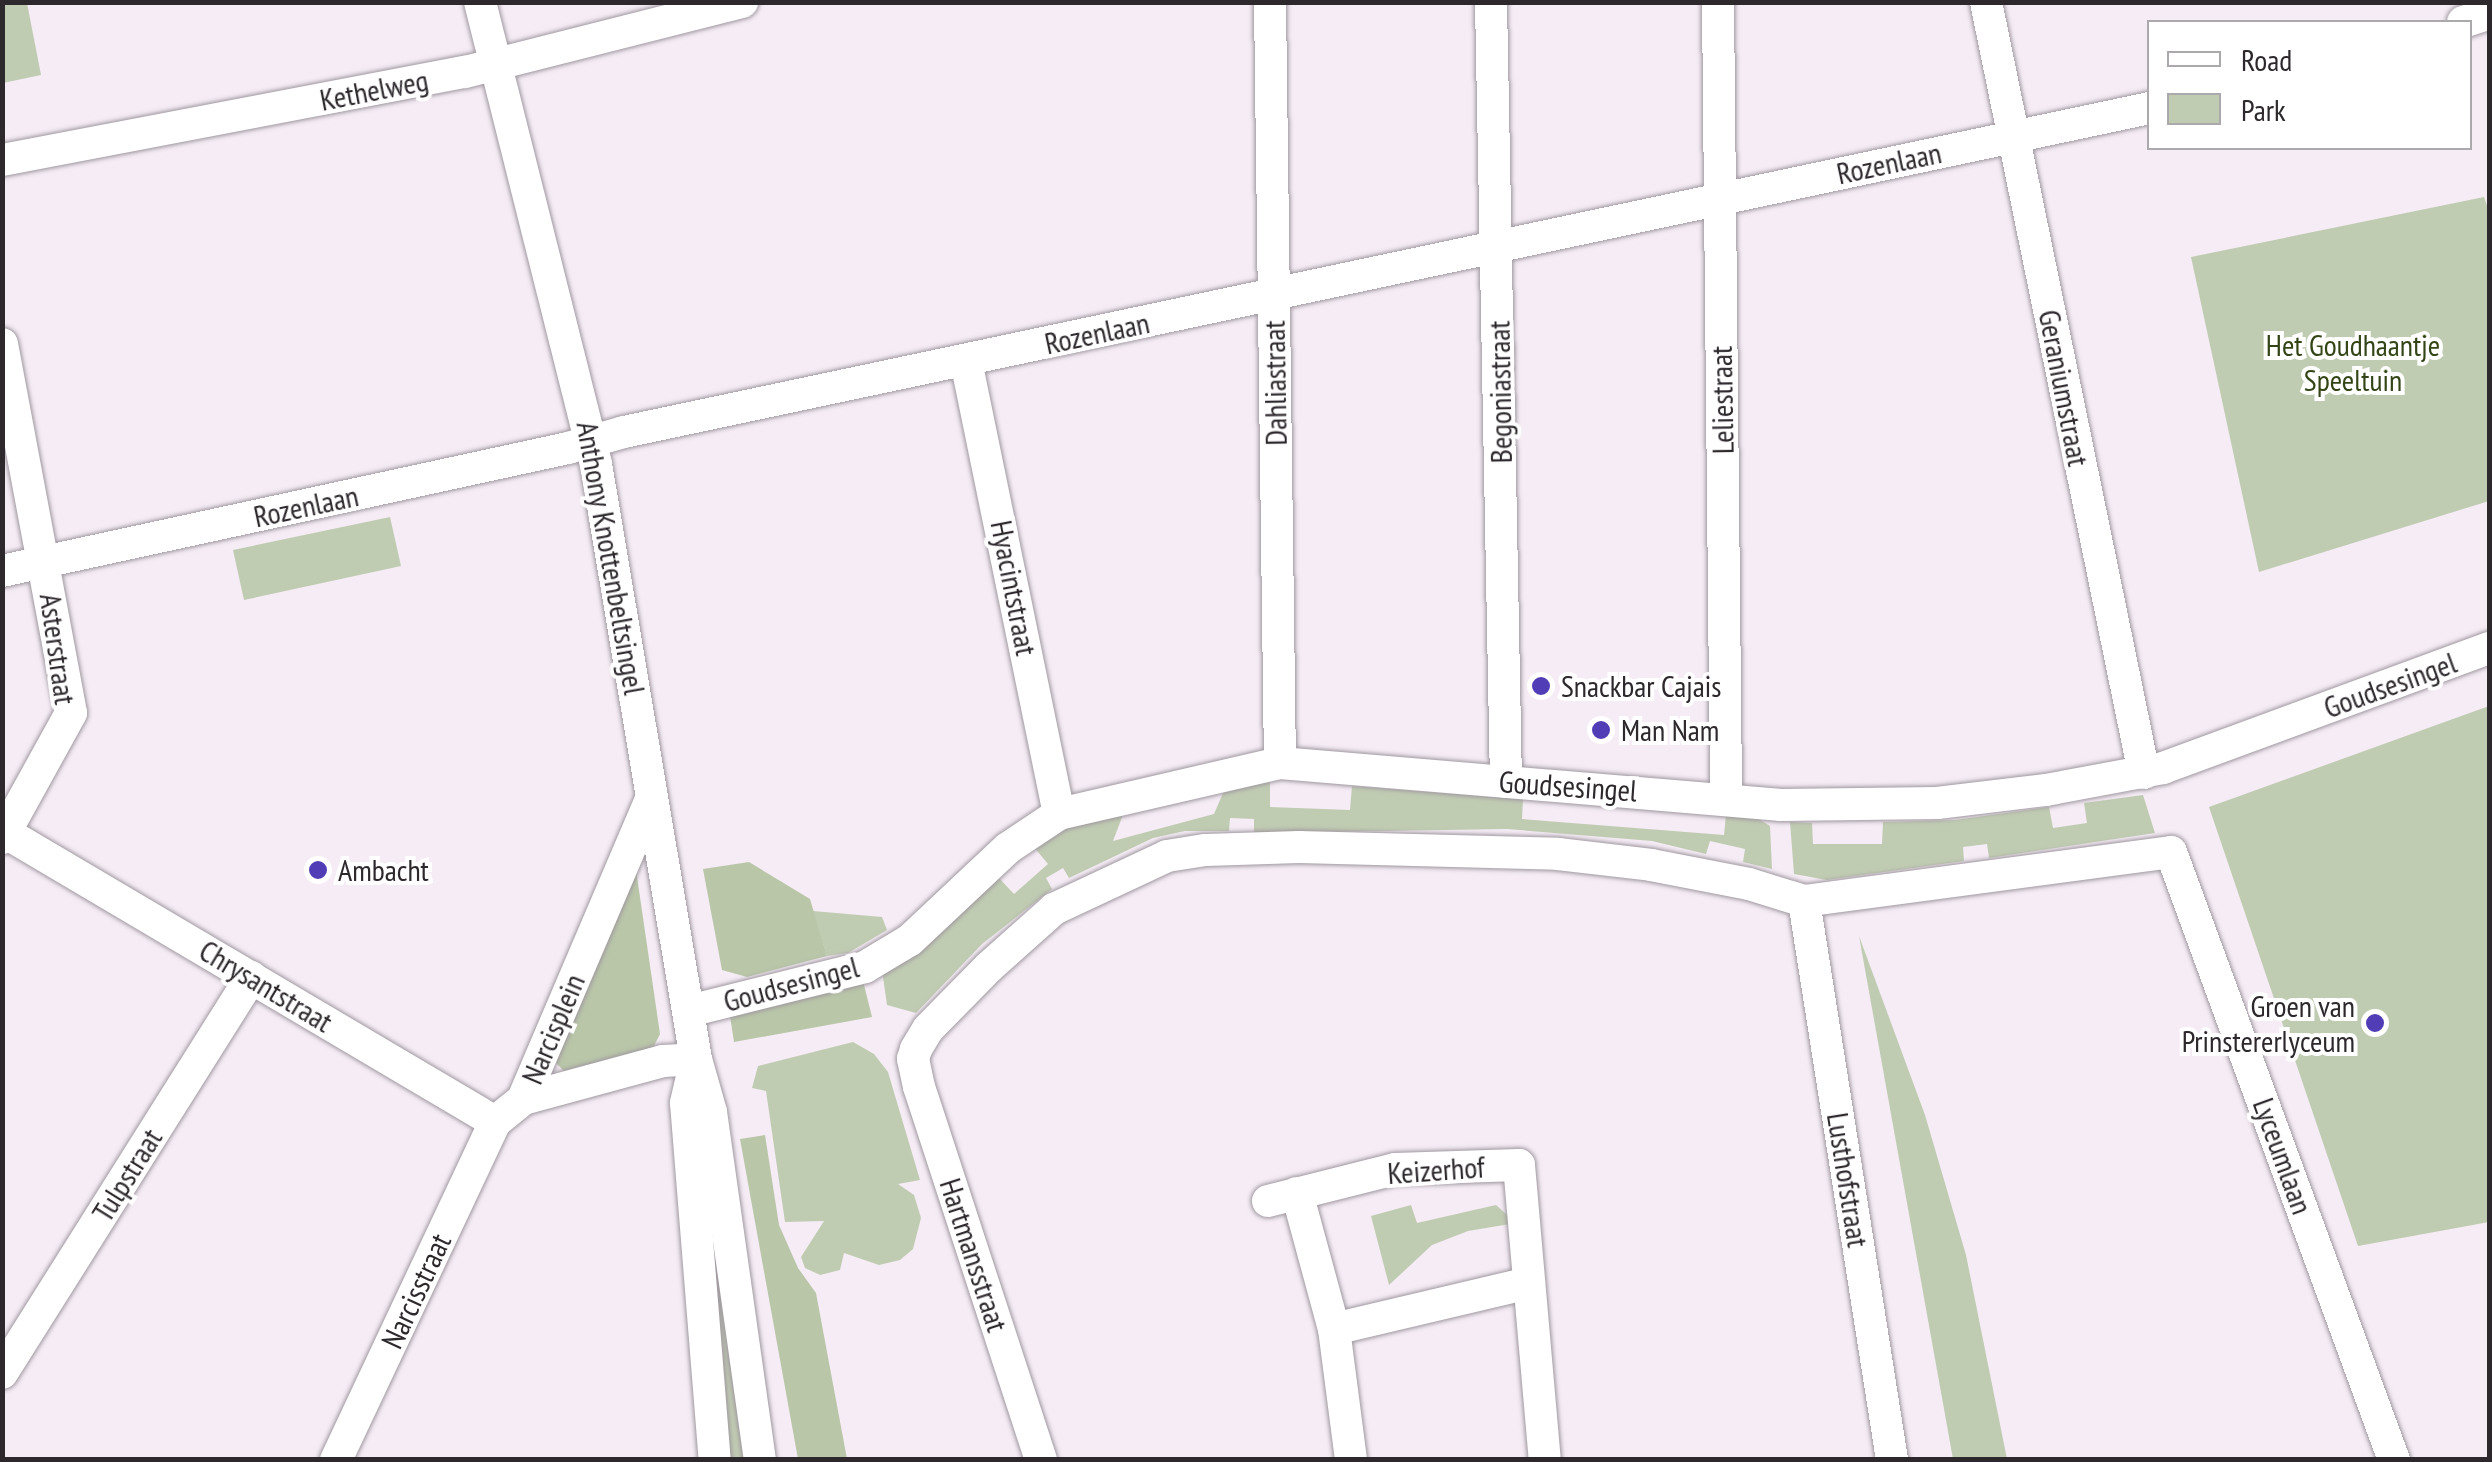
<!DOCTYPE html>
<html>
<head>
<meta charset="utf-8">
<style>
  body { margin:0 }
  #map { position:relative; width:2492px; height:1462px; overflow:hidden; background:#f5ecf5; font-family:"PT Sans Narrow",sans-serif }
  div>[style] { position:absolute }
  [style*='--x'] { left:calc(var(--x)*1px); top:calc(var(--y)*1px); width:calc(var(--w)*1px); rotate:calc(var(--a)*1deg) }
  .green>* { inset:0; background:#c0ccb2 }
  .forest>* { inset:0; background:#b9c6a8 }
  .roads { filter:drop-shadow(0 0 2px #a098a0) drop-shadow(0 0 2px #a098a0) }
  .minor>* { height:32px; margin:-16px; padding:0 16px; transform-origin:16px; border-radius:16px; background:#fff }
  .dots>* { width:28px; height:28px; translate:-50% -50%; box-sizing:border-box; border:5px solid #fff; border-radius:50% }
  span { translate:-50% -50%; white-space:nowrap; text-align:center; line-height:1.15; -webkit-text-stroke:8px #fff; paint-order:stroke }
  .street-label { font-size:30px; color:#2c282c }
  .park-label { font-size:30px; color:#334517 }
  .poi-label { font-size:30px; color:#2c282c }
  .left { translate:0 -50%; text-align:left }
  .right { translate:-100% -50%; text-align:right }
  .frame { position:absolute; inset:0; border:5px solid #2c282c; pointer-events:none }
  .legend { position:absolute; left:2147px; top:20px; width:325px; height:130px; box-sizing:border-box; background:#fff; border:2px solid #aba9ab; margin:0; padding:12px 18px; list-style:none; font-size:30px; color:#2c282c }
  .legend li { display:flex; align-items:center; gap:20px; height:50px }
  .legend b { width:50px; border:2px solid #aba9ab }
</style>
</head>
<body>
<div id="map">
  <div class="green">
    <div style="clip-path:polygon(3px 2px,27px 3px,41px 75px,3px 83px)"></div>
    <div style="clip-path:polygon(2484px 197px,2490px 214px,2489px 501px,2259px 572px,2191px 257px)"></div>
    <div style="clip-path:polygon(390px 517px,401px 566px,244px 600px,233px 550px)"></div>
    <div style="clip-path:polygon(2489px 706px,2489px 1222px,2358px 1246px,2209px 807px)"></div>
    <div style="clip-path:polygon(1270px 782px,1270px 807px,1350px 810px,1352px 786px,1523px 799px,1522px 819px,1724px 835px,1726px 815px,1757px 818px,1770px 826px,1772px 869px,1743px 862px,1745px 849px,1710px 841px,1706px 854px,1652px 841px,1507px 829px,1254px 833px,1254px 819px,1230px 818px,1229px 831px,1185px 831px,1153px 838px,1069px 878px,1063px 868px,1046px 878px,1052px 889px,982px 944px,916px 1013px,887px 1005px,882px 970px,909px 960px,997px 876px,1014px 894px,1048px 864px,1033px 846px,1071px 825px,1124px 812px,1113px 841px,1214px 814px,1226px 786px)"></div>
    <div style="clip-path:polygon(2143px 795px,2155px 833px,1989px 858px,1987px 844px,1963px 847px,1964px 861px,1827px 880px,1794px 874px,1790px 822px,1812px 823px,1813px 844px,1882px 844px,1883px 822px,1955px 820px,2049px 807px,2053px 828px,2087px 823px,2084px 803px)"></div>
    <div style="clip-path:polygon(813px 911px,882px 917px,887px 930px,848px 953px,827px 956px)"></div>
    <div style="clip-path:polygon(1859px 936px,1925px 1115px,1966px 1255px,2007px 1459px,1953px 1459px)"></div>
    <div style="clip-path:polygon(853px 1042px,874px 1054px,888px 1072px,920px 1180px,898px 1184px,914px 1195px,921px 1218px,913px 1249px,900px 1260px,879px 1265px,844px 1253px,840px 1270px,820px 1275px,805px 1268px,801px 1257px,824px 1221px,785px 1222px,766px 1091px,752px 1088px,758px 1066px)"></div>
    <div style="clip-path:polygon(706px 1185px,747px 1459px,729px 1459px)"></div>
    <div style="clip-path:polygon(1411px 1205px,1417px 1223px,1496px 1205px,1516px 1223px,1468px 1231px,1432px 1245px,1389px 1285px,1371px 1216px)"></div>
  </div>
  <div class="forest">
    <div style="clip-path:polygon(749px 862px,810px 899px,827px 956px,747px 977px,722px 970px,703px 869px)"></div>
    <div style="clip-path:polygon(636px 870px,660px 1034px,653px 1048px,564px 1071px,551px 1058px)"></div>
    <div style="clip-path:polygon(862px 977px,872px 1017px,734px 1042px,730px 1016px)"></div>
    <div style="clip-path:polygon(765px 1135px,779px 1225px,798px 1268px,816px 1293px,847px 1459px,798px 1459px,740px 1139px)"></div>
  </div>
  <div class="roads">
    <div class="minor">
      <div style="--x:480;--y:2;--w:476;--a:75.9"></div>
      <div style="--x:596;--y:464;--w:603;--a:80.46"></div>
      <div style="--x:696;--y:1059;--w:55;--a:74.2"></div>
      <div style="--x:711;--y:1112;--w:351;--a:82"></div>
      <div style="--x:1270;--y:2;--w:761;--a:89.25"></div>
      <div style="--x:1491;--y:2;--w:780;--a:88.9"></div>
      <div style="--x:1718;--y:2;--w:795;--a:89.42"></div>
      <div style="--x:1986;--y:2;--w:787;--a:78.42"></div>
      <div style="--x:2463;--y:22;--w:28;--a:-18"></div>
      <div style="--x:2;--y:160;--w:471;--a:-10.8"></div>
      <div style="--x:465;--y:72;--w:286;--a:-14.2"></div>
      <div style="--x:2;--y:344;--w:375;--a:79.4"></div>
      <div style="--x:71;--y:713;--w:143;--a:118.9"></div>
      <div style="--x:966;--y:361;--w:462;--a:78.4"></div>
      <div style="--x:2;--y:571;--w:579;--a:-12.26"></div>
      <div style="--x:568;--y:448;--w:58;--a:-15.9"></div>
      <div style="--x:624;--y:432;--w:1560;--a:-11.99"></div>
      <div style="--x:6;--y:833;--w:568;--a:30.58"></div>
      <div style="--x:1804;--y:901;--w:566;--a:81.05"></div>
      <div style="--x:689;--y:1011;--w:181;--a:-14"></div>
      <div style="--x:865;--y:967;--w:52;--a:-31"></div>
      <div style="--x:910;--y:940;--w:134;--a:-43.2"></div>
      <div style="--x:1008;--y:848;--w:61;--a:-33.7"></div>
      <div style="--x:1059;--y:814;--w:227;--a:-13"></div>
      <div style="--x:1280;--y:763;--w:503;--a:4.79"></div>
      <div style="--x:1781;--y:805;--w:156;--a:-0.7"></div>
      <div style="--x:1937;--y:803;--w:110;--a:-6.8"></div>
      <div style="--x:2046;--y:790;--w:119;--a:-10.6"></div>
      <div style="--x:2163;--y:768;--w:348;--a:-20.2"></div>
      <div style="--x:694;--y:1068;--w:36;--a:103"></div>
      <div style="--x:686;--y:1103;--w:358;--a:85.4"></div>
      <div style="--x:523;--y:1099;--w:326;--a:-66.9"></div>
      <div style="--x:1297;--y:1193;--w:141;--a:74.8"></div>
      <div style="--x:1334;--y:1329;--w:132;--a:82.6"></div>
      <div style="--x:1268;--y:1201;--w:131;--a:-14.1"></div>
      <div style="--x:1395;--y:1169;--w:124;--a:-1.8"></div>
      <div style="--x:1519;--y:1165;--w:296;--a:85"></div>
      <div style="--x:1334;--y:1329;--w:200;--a:-13.3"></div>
      <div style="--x:2;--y:1373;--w:468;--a:-57.8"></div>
      <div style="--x:336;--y:1460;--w:374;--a:-64.8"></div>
      <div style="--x:495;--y:1122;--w:36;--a:-39"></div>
      <div style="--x:523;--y:1099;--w:145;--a:-15.2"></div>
      <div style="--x:663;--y:1061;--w:33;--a:-3"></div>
      <div style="--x:1041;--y:1460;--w:392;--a:-108.1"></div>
      <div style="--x:919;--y:1087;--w:29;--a:-102"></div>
      <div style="--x:913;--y:1059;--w:10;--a:-73"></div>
      <div style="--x:916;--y:1049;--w:23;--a:-59"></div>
      <div style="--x:928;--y:1029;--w:87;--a:-45.5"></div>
      <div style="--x:989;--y:967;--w:87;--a:-41.7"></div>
      <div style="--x:1054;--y:909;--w:125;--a:-25.1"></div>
      <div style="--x:1167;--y:856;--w:39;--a:-9"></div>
      <div style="--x:1206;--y:850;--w:93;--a:-1.8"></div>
      <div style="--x:1299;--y:847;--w:259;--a:1.5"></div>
      <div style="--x:1558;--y:854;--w:94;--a:6.7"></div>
      <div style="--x:1651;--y:865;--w:100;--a:11"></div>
      <div style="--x:1749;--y:884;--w:58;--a:17.2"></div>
      <div style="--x:1804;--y:901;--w:370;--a:-7.6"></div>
      <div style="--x:2171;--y:852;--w:648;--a:69.86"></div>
    </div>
  </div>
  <div class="dots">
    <div style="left:1541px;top:686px;background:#513db5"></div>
    <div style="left:1601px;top:730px;background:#513db5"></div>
    <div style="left:318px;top:870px;background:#513db5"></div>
    <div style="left:2375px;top:1023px;background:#513db5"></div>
  </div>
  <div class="street-label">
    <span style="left:374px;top:90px;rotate:-11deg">Kethelweg</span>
    <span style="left:1889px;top:163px;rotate:-12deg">Rozenlaan</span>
    <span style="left:1097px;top:333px;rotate:-12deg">Rozenlaan</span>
    <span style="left:1275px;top:383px;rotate:-91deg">Dahliastraat</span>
    <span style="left:2064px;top:388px;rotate:79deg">Geraniumstraat</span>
    <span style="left:1500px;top:392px;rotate:-91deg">Begoniastraat</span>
    <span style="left:1722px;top:400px;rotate:-91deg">Leliestraat</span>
    <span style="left:306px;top:506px;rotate:-12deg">Rozenlaan</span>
    <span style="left:611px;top:558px;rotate:80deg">Anthony Knottenbeltsingel</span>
    <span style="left:1014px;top:588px;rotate:79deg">Hyacintstraat</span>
    <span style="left:58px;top:649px;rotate:82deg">Asterstraat</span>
    <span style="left:2390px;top:685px;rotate:-20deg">Goudsesingel</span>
    <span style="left:1568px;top:786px;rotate:4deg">Goudsesingel</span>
    <span style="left:791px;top:984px;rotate:-15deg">Goudsesingel</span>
    <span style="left:266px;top:986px;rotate:31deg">Chrysantstraat</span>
    <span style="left:553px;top:1029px;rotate:-67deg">Narcisplein</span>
    <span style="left:2283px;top:1156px;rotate:70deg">Lyceumlaan</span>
    <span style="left:1436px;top:1170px;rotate:-4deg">Keizerhof</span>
    <span style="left:127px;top:1175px;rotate:-58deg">Tulpstraat</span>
    <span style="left:1848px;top:1180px;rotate:81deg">Lusthofstraat</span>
    <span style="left:974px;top:1255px;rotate:72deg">Hartmansstraat</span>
    <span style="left:416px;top:1291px;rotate:-65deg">Narcisstraat</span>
  </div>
  <div class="park-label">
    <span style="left:2353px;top:362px">Het Goudhaantje<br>Speeltuin</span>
  </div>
  <div class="poi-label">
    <span class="left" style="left:1561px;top:686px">Snackbar Cajais</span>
    <span class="left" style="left:1621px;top:730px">Man Nam</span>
    <span class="left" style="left:338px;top:870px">Ambacht</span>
    <span class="right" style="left:2355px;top:1023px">Groen van<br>Prinstererlyceum</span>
  </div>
  <div class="frame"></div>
  <ul class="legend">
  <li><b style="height:12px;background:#fff"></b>Road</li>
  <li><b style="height:28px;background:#c0ccb2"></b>Park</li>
  </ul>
</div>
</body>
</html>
